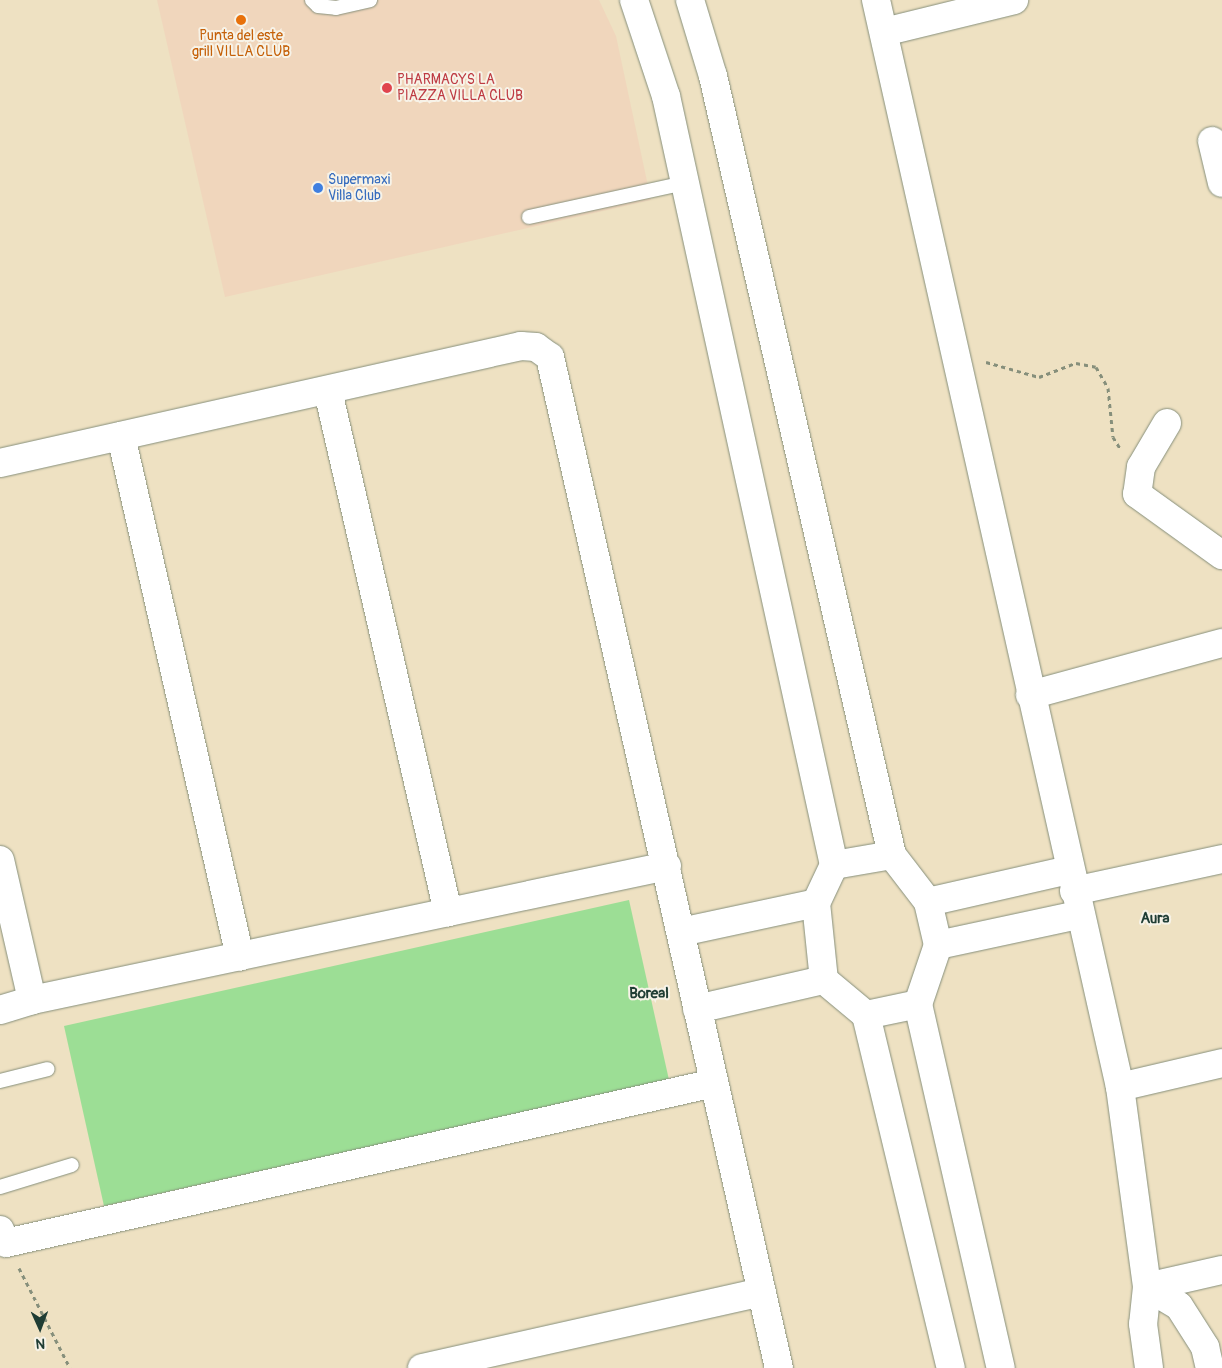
<!DOCTYPE html>
<html>
<head>
<meta charset="utf-8">
<style>
  body { margin:0 }
  #map { position:relative; width:1222px; height:1368px; overflow:hidden; background:#eee1c2; font-family:Pangolin,sans-serif }
  div>[style] { position:absolute }
  [style*='--x'] { left:calc(var(--x)*1px); top:calc(var(--y)*1px); width:calc(var(--w)*1px); rotate:calc(var(--a)*1deg) }
  .built>* { inset:0; background:#f0d6bc }
  .green>* { inset:0; background:#9cde95 }
  .path>* { height:3px; margin-top:-1.5px; transform-origin:0; background:repeating-linear-gradient(90deg,#868f7b 0 4px,transparent 0 8px) }
  .roads { filter:drop-shadow(0 0 1px #868f7b) drop-shadow(0 0 1px #868f7b) }
  .service>* { height:14px; margin:-7px; padding:0 7px; transform-origin:7px; border-radius:7px; background:#fff }
  .minor>* { height:28px; margin:-14px; padding:0 14px; transform-origin:14px; border-radius:14px; background:#fff }
  .tertiary>* { height:28px; margin:-14px; padding:0 14px; transform-origin:14px; border-radius:14px; background:#fff }
  .dots>* { width:14px; height:14px; translate:-50% -50%; box-sizing:border-box; border:2px solid #f7f3e8; border-radius:50% }
  span { translate:-50% -50%; white-space:nowrap; text-align:center; line-height:1.15; -webkit-text-stroke:4px #f7f3e8; paint-order:stroke }
  .food-label { font-size:14px; color:#c56008 }
  .health-label { font-size:14px; color:#be3a42 }
  .left { translate:0 -50%; text-align:left }
  .shop-label { font-size:14px; color:#366cbe }
  .neighbourhood-label { font-size:15px; color:#1f3d34; font-weight:700 }
  .north { position:absolute; left:15px; top:1303px; width:50px; height:50px; -webkit-text-stroke:4px #f7f3e8; paint-order:stroke; rotate:178deg; font-size:14px; font-weight:700; line-height:20px; text-align:center; color:#1f3d34 }
  .north::after { content:''; display:block; margin:auto; width:18px; height:22px; background:#1f3d34; clip-path:polygon(50% 0,100% 100%,50% 72%,0 100%) }
</style>
</head>
<body>
<div id="map">
  <div class="built">
    <div style="clip-path:polygon(157px 0,599px 0,616px 36px,651px 200px,225px 297px)"></div>
  </div>
  <div class="green">
    <div style="clip-path:polygon(629px 900px,669px 1080px,104px 1206px,64px 1026px)"></div>
  </div>
  <div class="path">
    <div style="--x:986;--y:362;--w:55;--a:15.8"></div>
    <div style="--x:1039;--y:377;--w:40;--a:-21"></div>
    <div style="--x:1076;--y:363;--w:20;--a:11"></div>
    <div style="--x:1096;--y:367;--w:24;--a:60"></div>
    <div style="--x:1108;--y:388;--w:49;--a:84.2"></div>
    <div style="--x:1113;--y:437;--w:13;--a:58"></div>
    <div style="--x:19;--y:1268;--w:112;--a:63"></div>
  </div>
  <div class="roads">
    <div class="service">
      <div style="--x:312;--y:0;--w:8;--a:45"></div>
      <div style="--x:318;--y:6;--w:18;--a:6"></div>
      <div style="--x:336;--y:8;--w:35;--a:-13"></div>
      <div style="--x:529;--y:217;--w:160;--a:-12.3"></div>
      <div style="--x:0;--y:1081;--w:49;--a:-14"></div>
      <div style="--x:0;--y:1187;--w:75;--a:-17"></div>
    </div>
    <div class="minor">
      <div style="--x:876;--y:0;--w:1114;--a:77.35"></div>
      <div style="--x:1120;--y:1087;--w:202;--a:82.3"></div>
      <div style="--x:1147;--y:1287;--w:37;--a:96"></div>
      <div style="--x:1143;--y:1324;--w:44;--a:82.2"></div>
      <div style="--x:884;--y:32;--w:134;--a:-13.8"></div>
      <div style="--x:1212;--y:141;--w:43;--a:76.6"></div>
      <div style="--x:328;--y:391;--w:535;--a:77.03"></div>
      <div style="--x:1167;--y:423;--w:51;--a:120.6"></div>
      <div style="--x:1141;--y:467;--w:27;--a:98"></div>
      <div style="--x:1137;--y:494;--w:105;--a:35.7"></div>
      <div style="--x:121;--y:436;--w:534;--a:77.13"></div>
      <div style="--x:0;--y:463;--w:534;--a:-12.66"></div>
      <div style="--x:521;--y:346;--w:15;--a:4"></div>
      <div style="--x:536;--y:347;--w:17;--a:36"></div>
      <div style="--x:550;--y:357;--w:1037;--a:77.24"></div>
      <div style="--x:1030;--y:695;--w:199;--a:-15.2"></div>
      <div style="--x:0;--y:860;--w:144;--a:77.1"></div>
      <div style="--x:1074;--y:891;--w:151;--a:-12.2"></div>
      <div style="--x:928;--y:902;--w:145;--a:-12.8"></div>
      <div style="--x:681;--y:932;--w:138;--a:-12.1"></div>
      <div style="--x:938;--y:945;--w:143;--a:-12.1"></div>
      <div style="--x:697;--y:1009;--w:130;--a:-12.9"></div>
      <div style="--x:0;--y:1010;--w:34;--a:-17"></div>
      <div style="--x:32;--y:1000;--w:649;--a:-11.92"></div>
      <div style="--x:1120;--y:1087;--w:105;--a:-13.2"></div>
      <div style="--x:0;--y:1230;--w:14;--a:65"></div>
      <div style="--x:6;--y:1243;--w:726;--a:-12.73"></div>
      <div style="--x:1147;--y:1287;--w:37;--a:31"></div>
      <div style="--x:1179;--y:1306;--w:49;--a:57.6"></div>
      <div style="--x:1205;--y:1347;--w:22;--a:77"></div>
      <div style="--x:1147;--y:1287;--w:77;--a:-12.8"></div>
      <div style="--x:422;--y:1368;--w:348;--a:-12.6"></div>
    </div>
    <div class="tertiary">
      <div style="--x:634;--y:0;--w:101;--a:71.6"></div>
      <div style="--x:666;--y:96;--w:787;--a:77.68"></div>
      <div style="--x:834;--y:865;--w:42;--a:115.3"></div>
      <div style="--x:816;--y:903;--w:77;--a:84.1"></div>
      <div style="--x:824;--y:980;--w:55;--a:39.8"></div>
      <div style="--x:866;--y:1015;--w:363;--a:76.5"></div>
      <div style="--x:690;--y:0;--w:79;--a:73.2"></div>
      <div style="--x:713;--y:76;--w:799;--a:77.06"></div>
      <div style="--x:892;--y:855;--w:59;--a:52.5"></div>
      <div style="--x:928;--y:902;--w:44;--a:76.9"></div>
      <div style="--x:938;--y:945;--w:62;--a:108.7"></div>
      <div style="--x:918;--y:1004;--w:373;--a:77.2"></div>
      <div style="--x:834;--y:865;--w:59;--a:-9.8"></div>
      <div style="--x:866;--y:1015;--w:53;--a:-11.9"></div>
    </div>
  </div>
  <div class="dots">
    <div style="left:241px;top:20px;background:#e8710a"></div>
    <div style="left:387px;top:88px;background:#e0444e"></div>
    <div style="left:318px;top:188px;background:#3f7fe0"></div>
  </div>
  <div class="food-label">
    <span style="left:241px;top:44px">Punta del este<br>grill VILLA CLUB</span>
  </div>
  <div class="health-label">
    <span class="left" style="left:397px;top:88px">PHARMACYS LA<br>PIAZZA VILLA CLUB</span>
  </div>
  <div class="shop-label">
    <span class="left" style="left:328px;top:188px">Supermaxi<br>Villa Club</span>
  </div>
  <div class="neighbourhood-label">
    <span style="left:1155px;top:919px">Aura</span>
    <span style="left:649px;top:994px">Boreal</span>
  </div>
  <div class="north">N</div>
</div>
</body>
</html>
